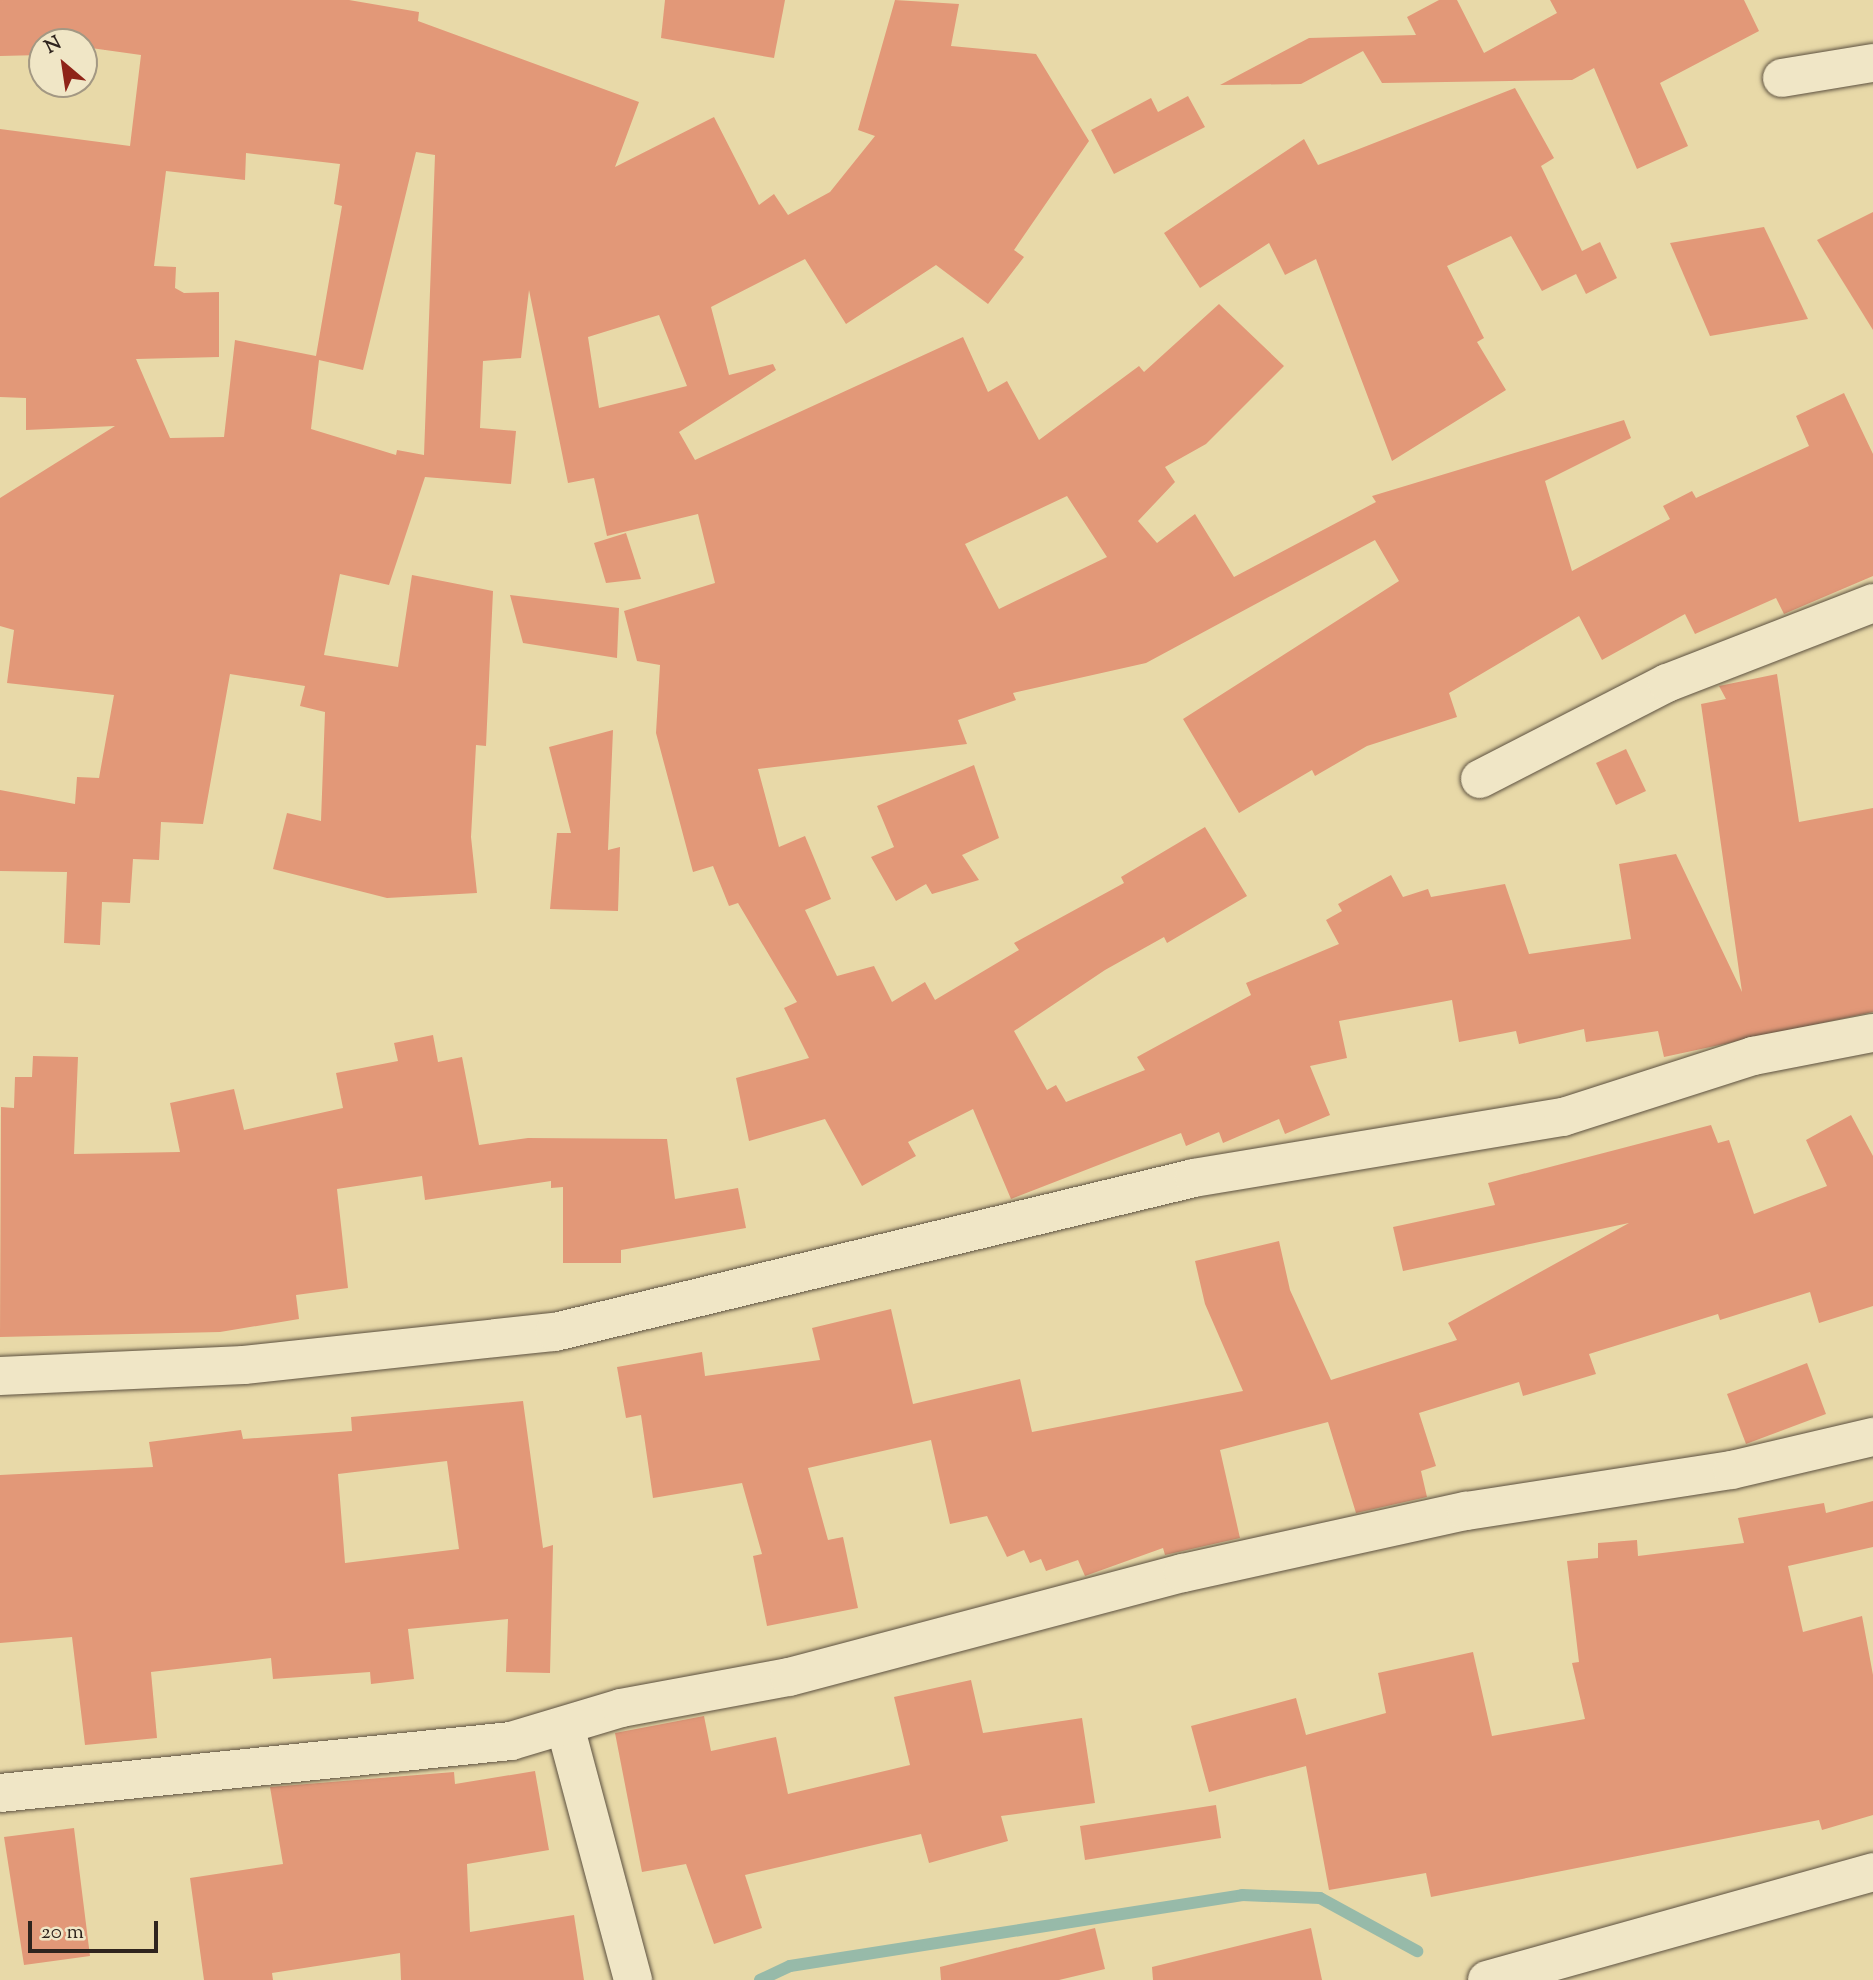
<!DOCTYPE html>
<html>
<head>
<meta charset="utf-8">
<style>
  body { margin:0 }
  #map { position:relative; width:1873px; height:1980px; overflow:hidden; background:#e8d9a8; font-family:"Sorts Mill Goudy",serif }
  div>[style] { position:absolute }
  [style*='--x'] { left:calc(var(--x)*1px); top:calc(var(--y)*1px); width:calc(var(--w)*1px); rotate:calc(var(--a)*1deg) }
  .stream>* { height:12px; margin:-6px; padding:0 6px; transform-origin:6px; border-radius:6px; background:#97baa9 }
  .building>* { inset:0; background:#e29878 }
  .roads { filter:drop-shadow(0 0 2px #5d5140) drop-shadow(0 0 2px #5d5140) }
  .street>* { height:38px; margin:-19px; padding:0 19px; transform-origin:19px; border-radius:19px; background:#f0e6c6 }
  span { translate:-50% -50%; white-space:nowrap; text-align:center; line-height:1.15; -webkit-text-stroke:5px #f0e6c6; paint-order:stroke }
  .north { position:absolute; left:28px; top:28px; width:70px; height:70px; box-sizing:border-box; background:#f0e6c6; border:2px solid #a39883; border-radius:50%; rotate:331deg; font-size:19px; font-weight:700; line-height:28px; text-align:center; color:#2f241e }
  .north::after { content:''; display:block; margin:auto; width:24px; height:32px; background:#8f2418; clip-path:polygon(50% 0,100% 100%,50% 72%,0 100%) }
  .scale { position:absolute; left:28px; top:1921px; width:130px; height:32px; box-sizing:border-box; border:4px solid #2f241e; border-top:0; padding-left:9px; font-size:21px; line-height:24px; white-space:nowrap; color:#2f241e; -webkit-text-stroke:5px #f0e6c6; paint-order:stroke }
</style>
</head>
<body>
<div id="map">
  <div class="stream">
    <div style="--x:760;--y:1980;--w:33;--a:-25"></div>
    <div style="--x:790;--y:1966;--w:458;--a:-8.9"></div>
    <div style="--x:1242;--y:1895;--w:78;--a:2.2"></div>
    <div style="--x:1320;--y:1898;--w:111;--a:28.7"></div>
  </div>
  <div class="building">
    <div style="clip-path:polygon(evenodd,0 0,349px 0,419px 12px,418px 21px,639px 102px,615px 167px,714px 117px,759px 205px,774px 194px,788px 215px,830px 192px,875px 136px,858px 130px,895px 0,959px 4px,951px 46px,1036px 54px,1089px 141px,1014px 250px,1024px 257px,988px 304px,936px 265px,846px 324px,805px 259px,711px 307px,729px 375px,773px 364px,776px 370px,679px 432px,695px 460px,963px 337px,988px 392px,1007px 381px,1039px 440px,1139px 366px,1144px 372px,1219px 304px,1284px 366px,1206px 444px,1165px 467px,1175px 482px,1138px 521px,1157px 543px,1195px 514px,1234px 577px,1376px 502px,1372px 496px,1624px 420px,1631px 438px,1545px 481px,1572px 571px,1670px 519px,1663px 506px,1692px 491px,1696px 498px,1809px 446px,1796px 416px,1844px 393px,1873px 454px,1873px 576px,1784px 614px,1776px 598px,1695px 634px,1685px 614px,1602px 660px,1579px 616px,1449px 693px,1457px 717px,1367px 746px,1315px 776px,1312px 770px,1239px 813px,1183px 719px,1399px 581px,1375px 540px,1146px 663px,1013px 693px,1016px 700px,958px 720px,967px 744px,758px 769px,779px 847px,805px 836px,831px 899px,805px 910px,837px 976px,874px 966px,892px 1002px,925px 982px,935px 1000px,1019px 950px,1014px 943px,1124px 883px,1121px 877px,1205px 827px,1247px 896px,1167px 943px,1164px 937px,1105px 970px,1014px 1031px,1047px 1090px,1056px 1085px,1066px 1102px,1145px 1070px,1137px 1057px,1251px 995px,1246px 983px,1339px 944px,1326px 920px,1342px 911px,1338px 904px,1391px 875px,1403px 897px,1428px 889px,1431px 897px,1505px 884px,1529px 954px,1631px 939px,1619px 864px,1676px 854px,1742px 992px,1701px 704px,1726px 699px,1719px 686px,1777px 674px,1799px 822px,1873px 808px,1873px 1012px,1664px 1057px,1658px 1031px,1586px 1042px,1584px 1029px,1519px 1044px,1516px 1031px,1459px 1042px,1452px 1000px,1339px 1021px,1347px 1058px,1310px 1066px,1330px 1115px,1285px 1134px,1279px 1119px,1223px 1143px,1219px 1132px,1186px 1146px,1181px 1133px,1011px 1199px,973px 1109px,908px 1142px,916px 1156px,862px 1186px,825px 1119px,749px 1141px,736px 1078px,809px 1058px,784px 1008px,797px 1002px,738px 903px,729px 906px,713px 866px,693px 872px,656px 733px,660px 665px,637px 661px,624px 611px,715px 583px,698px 514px,607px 536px,594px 478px,568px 483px,529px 290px,521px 358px,483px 361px,480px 428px,516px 431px,511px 484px,425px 477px,389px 585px,340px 574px,324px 655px,398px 667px,412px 575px,493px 591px,486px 746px,476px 745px,471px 837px,477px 893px,387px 898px,273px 869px,287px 813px,321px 821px,325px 712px,300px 706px,305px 686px,230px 674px,203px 824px,161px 822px,159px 860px,133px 859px,130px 903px,102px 902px,100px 945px,64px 943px,67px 872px,0 871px,0 790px,75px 804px,77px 777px,99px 778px,114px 695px,7px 683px,14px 630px,0 626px,0 498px,115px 426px,26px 430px,26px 398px,0 397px,0 129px,130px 146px,141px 55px,41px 41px,41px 55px,0 56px,0 0,416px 152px,435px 155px,424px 455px,397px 450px,396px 455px,311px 429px,319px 360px,363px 370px,416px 152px,0 0,246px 153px,340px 164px,334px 204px,342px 206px,316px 356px,235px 340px,224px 437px,170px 438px,136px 359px,219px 357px,219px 292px,184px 293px,175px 288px,176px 267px,154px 266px,166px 171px,245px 180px,246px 153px,0 0,659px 315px,687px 386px,599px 408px,588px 337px,659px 315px,0 0,1067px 496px,1107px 557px,999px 609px,965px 544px,1067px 496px)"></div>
    <div style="clip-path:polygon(665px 0,785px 0,774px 58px,661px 38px)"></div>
    <div style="clip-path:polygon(1439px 0,1457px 0,1484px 53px,1557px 13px,1550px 0,1744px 0,1759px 31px,1660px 83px,1688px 146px,1637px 169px,1594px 68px,1572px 80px,1382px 83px,1363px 51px,1301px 84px,1220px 85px,1309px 38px,1416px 35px,1407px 17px)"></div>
    <div style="clip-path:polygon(1515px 88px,1554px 158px,1541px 166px,1582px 251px,1600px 242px,1617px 278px,1586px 294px,1576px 274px,1542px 291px,1511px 236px,1447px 266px,1484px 338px,1477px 342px,1506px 390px,1392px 461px,1316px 259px,1285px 275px,1269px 243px,1200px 288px,1164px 233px,1304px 139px,1318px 165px)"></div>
    <div style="clip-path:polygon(1188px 96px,1205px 127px,1114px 174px,1091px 130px,1151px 98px,1158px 112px)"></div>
    <div style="clip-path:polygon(1873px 212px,1873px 330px,1817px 240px)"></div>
    <div style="clip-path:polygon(1764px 227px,1808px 319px,1710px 336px,1670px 243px)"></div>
    <div style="clip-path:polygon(626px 533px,641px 579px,606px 583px,594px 543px)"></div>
    <div style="clip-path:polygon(510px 595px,619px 608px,617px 658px,523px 643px)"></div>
    <div style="clip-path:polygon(613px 730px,608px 850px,620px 847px,618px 911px,550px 909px,557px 833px,571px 833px,549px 747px)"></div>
    <div style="clip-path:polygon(1626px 749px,1646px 791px,1616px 805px,1596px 763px)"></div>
    <div style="clip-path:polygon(974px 765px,999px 838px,962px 855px,979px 880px,932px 894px,926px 884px,896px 901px,871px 857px,894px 847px,877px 806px)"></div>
    <div style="clip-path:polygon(433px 1035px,438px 1062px,462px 1057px,479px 1145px,528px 1138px,667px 1139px,675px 1199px,738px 1188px,746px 1228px,621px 1250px,621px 1263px,563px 1263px,563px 1187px,551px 1188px,551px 1181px,425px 1200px,422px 1176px,337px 1189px,348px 1288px,296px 1295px,299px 1319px,220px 1332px,0 1337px,1px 1107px,14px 1108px,15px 1077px,32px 1077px,33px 1056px,78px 1057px,74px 1154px,180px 1152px,170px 1103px,234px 1089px,244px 1130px,343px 1108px,336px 1073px,398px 1061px,394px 1043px)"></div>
    <div style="clip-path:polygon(1851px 1115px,1873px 1156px,1873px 1306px,1819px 1323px,1810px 1292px,1720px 1320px,1718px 1314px,1589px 1354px,1596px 1374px,1523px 1396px,1519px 1382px,1419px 1413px,1436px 1466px,1421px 1471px,1427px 1497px,1356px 1513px,1328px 1422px,1220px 1450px,1240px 1538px,1165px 1555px,1163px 1548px,1085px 1576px,1078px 1560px,1046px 1571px,1041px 1559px,1030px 1563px,1024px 1550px,1007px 1557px,987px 1516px,950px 1524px,931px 1440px,808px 1468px,828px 1540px,843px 1537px,858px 1608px,767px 1626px,753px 1556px,762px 1554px,742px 1483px,653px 1498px,641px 1415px,626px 1418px,617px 1367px,702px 1352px,705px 1376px,820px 1360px,812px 1328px,891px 1309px,913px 1404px,1020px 1379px,1032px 1432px,1243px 1391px,1205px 1304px,1195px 1261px,1279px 1241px,1290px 1290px,1331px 1380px,1457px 1340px,1448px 1323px,1629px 1223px,1403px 1271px,1393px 1227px,1495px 1205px,1488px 1183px,1711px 1125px,1718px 1143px,1729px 1140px,1754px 1214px,1827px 1186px,1806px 1140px)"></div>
    <div style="clip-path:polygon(1807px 1363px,1826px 1414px,1746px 1444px,1727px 1394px)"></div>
    <div style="clip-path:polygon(evenodd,523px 1401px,543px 1548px,553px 1545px,550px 1673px,506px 1672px,508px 1619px,408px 1629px,414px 1679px,371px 1684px,370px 1672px,273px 1679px,271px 1658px,151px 1672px,157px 1738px,85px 1745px,72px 1637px,0 1643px,0 1475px,153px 1467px,149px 1442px,241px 1430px,243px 1439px,352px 1431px,351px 1417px,523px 1401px,447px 1461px,459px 1549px,345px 1563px,338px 1474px,447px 1461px)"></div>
    <div style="clip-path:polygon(1873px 1501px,1873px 1547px,1788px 1566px,1803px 1632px,1862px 1616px,1873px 1675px,1873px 1815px,1822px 1830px,1819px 1820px,1431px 1897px,1426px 1873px,1329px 1890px,1306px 1766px,1209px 1792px,1191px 1726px,1296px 1698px,1306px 1735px,1386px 1713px,1378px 1673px,1473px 1652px,1492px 1736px,1585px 1719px,1572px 1663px,1579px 1662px,1567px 1561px,1598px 1558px,1598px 1543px,1637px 1540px,1638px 1556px,1744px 1543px,1738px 1518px,1824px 1503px,1826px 1513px)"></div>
    <div style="clip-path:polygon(971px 1680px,983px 1733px,1082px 1718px,1095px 1803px,1001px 1816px,1008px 1841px,929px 1863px,921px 1834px,745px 1875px,762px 1928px,714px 1944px,686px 1864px,642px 1872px,615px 1733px,704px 1716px,711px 1751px,776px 1737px,788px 1794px,910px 1765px,894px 1697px)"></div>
    <div style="clip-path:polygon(535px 1771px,549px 1850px,467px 1864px,470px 1932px,574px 1915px,584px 1980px,401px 1980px,400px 1953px,272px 1973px,273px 1980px,204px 1980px,190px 1878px,283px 1864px,270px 1787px,454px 1772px,455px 1784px)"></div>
    <div style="clip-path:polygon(1216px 1805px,1221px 1838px,1085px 1860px,1080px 1826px)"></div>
    <div style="clip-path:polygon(74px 1828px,90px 1956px,24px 1965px,4px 1837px)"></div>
    <div style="clip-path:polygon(1095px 1928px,1105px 1969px,1059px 1980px,941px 1980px,940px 1967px)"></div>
    <div style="clip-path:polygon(1311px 1928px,1322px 1980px,1153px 1980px,1152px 1967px)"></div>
  </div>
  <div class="roads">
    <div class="street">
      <div style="--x:1782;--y:78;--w:92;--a:-9.4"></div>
      <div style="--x:1480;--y:779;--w:210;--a:-27.2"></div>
      <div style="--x:1667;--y:683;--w:221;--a:-21.2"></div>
      <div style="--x:0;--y:1376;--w:244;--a:-2.6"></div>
      <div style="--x:244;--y:1365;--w:313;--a:-6.1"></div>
      <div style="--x:555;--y:1332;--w:657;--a:-13.55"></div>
      <div style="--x:1194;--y:1178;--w:374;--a:-9.4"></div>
      <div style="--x:1563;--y:1117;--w:200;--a:-17.8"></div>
      <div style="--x:1753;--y:1056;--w:122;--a:-10.9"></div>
      <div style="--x:565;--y:1726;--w:263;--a:75"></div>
      <div style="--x:0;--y:1793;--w:514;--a:-5.81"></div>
      <div style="--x:511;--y:1741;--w:115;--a:-16.7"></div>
      <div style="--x:621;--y:1708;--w:171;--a:-10.5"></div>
      <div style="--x:789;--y:1677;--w:407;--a:-14.8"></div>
      <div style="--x:1183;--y:1573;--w:290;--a:-12.4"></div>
      <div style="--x:1466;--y:1511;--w:269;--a:-8.8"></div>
      <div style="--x:1732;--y:1470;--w:145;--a:-13.2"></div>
      <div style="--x:1487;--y:1980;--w:401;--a:-15.6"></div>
    </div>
  </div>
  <div class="north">N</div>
  <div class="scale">20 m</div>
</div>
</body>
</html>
